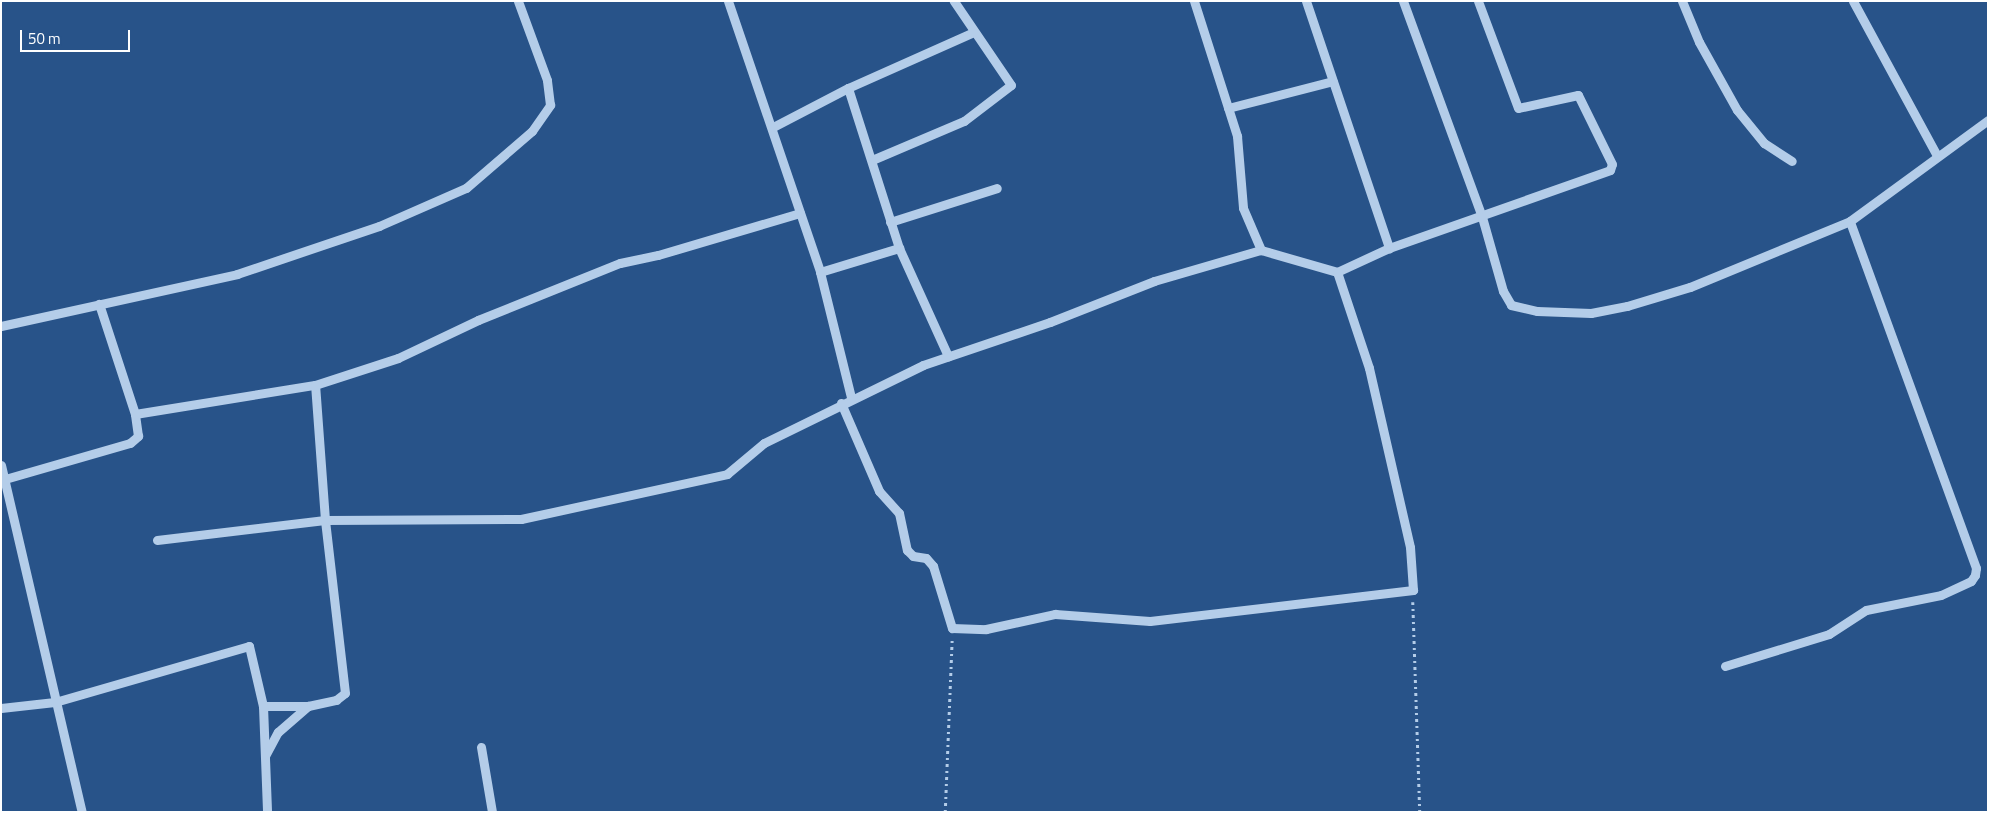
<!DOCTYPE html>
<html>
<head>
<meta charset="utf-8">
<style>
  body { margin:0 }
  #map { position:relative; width:1989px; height:813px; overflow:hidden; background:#285389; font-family:"Titillium Web",sans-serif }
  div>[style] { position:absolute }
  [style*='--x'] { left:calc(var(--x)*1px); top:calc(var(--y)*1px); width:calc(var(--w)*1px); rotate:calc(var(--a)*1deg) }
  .path>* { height:2.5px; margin-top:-1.25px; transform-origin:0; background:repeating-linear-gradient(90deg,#b4cde9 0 2.5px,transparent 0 6.5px) }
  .minor>* { height:9px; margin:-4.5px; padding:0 4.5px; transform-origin:4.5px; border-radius:4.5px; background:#b4cde9 }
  span { translate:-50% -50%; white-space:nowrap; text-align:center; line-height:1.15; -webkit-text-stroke:4px #285389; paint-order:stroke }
  .frame { position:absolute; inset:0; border:2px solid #fff; pointer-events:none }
  .scale { position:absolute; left:20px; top:30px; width:110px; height:22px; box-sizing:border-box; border:2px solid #fff; border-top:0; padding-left:6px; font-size:15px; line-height:18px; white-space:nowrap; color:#fff; -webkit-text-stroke:4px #285389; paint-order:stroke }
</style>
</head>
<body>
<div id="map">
  <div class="path">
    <div style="--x:1413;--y:602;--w:210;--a:88.1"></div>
    <div style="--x:945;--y:812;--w:172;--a:-87.7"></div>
  </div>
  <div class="minor">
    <div style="--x:728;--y:1;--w:286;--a:71.2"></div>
    <div style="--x:820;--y:272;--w:129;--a:76.1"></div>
    <div style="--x:1194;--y:1;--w:142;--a:72.3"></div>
    <div style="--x:1237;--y:136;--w:72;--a:85.2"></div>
    <div style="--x:1243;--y:208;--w:46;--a:66.8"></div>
    <div style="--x:1261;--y:250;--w:79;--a:16.1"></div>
    <div style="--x:1337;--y:272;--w:57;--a:-24.8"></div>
    <div style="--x:1389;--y:248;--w:234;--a:-19.4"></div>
    <div style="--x:1610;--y:170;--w:6;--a:-72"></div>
    <div style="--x:1612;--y:164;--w:77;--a:-116.2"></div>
    <div style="--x:1578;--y:95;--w:61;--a:167.8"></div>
    <div style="--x:1518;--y:108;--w:114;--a:-110.5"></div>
    <div style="--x:1306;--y:1;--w:261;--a:71.4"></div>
    <div style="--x:1403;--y:1;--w:230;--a:69.9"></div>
    <div style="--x:1482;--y:217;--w:77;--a:74.2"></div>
    <div style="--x:1503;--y:291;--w:16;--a:60"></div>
    <div style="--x:1511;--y:305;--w:27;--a:13"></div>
    <div style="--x:1537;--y:311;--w:54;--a:2.1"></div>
    <div style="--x:1591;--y:313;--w:37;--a:-11"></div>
    <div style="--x:1627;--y:306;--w:66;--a:-16.8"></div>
    <div style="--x:1690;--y:287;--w:173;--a:-22.4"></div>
    <div style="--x:1850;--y:221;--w:171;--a:-36.2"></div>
    <div style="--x:1682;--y:1;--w:44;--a:67.5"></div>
    <div style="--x:1699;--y:42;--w:78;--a:60.8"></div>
    <div style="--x:1737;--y:110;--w:43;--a:50.7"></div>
    <div style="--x:1764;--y:143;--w:33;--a:33"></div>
    <div style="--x:1853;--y:1;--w:176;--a:61.5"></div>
    <div style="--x:1228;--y:108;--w:108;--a:-14.4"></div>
    <div style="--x:773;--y:127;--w:85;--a:-27.5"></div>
    <div style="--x:848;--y:88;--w:138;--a:-24"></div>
    <div style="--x:872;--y:160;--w:100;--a:-23"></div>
    <div style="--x:964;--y:121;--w:59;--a:-37.5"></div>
    <div style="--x:1011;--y:85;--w:102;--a:-124.2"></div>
    <div style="--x:890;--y:222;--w:112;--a:-17.6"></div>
    <div style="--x:899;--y:248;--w:119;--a:65.6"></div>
    <div style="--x:820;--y:272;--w:83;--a:-16.9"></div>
    <div style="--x:899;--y:248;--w:168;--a:-107.7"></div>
    <div style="--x:1;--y:326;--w:242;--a:-12.4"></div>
    <div style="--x:237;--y:274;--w:150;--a:-18.7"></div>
    <div style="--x:379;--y:226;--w:95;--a:-23.6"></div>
    <div style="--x:466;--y:188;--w:87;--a:-40.8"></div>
    <div style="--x:532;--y:131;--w:32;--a:-55"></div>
    <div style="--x:550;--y:105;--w:25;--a:-97"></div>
    <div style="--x:547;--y:80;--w:84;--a:-110.2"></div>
    <div style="--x:841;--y:403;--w:96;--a:66.6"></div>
    <div style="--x:879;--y:491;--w:30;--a:48"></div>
    <div style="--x:899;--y:513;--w:38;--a:78"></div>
    <div style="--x:907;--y:550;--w:8;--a:45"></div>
    <div style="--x:913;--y:556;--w:13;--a:9"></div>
    <div style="--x:926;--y:558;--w:11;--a:49"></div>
    <div style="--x:933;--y:566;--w:65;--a:73"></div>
    <div style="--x:952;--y:628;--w:34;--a:2"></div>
    <div style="--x:986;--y:629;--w:71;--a:-12.3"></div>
    <div style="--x:1055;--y:614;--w:95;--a:4.2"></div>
    <div style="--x:1150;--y:621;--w:265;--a:-6.7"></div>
    <div style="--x:1413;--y:590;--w:43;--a:-94"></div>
    <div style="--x:1410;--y:547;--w:184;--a:-102.9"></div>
    <div style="--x:1369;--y:368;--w:101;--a:-108.4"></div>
    <div style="--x:135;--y:414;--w:182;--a:-9.2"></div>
    <div style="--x:315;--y:385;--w:87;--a:-18"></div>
    <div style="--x:398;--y:358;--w:89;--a:-25.4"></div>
    <div style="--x:478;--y:320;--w:153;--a:-21.9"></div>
    <div style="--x:620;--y:263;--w:39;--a:-12"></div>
    <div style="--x:658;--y:255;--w:148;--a:-16.5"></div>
    <div style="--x:1;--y:465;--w:356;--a:76.9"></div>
    <div style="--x:5;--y:479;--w:130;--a:-16.1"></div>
    <div style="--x:130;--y:443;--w:11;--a:-41"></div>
    <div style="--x:138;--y:436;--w:22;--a:-98"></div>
    <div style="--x:135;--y:414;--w:116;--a:-108.1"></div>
    <div style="--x:157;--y:540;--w:169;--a:-6.8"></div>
    <div style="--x:325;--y:520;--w:196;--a:-0.3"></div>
    <div style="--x:521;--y:519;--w:211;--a:-12.3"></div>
    <div style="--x:727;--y:474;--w:48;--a:-40"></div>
    <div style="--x:764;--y:443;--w:177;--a:-26.1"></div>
    <div style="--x:923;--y:365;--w:134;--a:-18.7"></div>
    <div style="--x:1050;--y:322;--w:112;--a:-21.5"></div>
    <div style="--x:1154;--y:281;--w:111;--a:-16.2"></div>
    <div style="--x:1725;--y:666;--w:109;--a:-17.1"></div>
    <div style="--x:1829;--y:634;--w:44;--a:-33"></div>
    <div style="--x:1866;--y:610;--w:76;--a:-11.3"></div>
    <div style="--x:1941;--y:595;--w:33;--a:-25"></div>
    <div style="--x:1971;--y:581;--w:7;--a:-56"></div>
    <div style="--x:1975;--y:575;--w:7;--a:-82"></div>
    <div style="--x:1976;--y:568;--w:369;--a:-110"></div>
    <div style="--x:263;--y:706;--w:45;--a:0"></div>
    <div style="--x:308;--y:706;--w:29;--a:-12"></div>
    <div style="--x:336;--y:700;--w:11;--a:-38"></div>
    <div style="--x:345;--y:693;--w:174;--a:-96.6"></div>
    <div style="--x:325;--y:520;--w:135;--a:-94.2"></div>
    <div style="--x:1;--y:708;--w:54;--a:-6.3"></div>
    <div style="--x:55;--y:702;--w:202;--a:-16.1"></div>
    <div style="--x:249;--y:646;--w:62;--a:76.9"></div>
    <div style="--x:263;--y:706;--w:106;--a:87.8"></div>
    <div style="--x:481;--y:747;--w:66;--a:80.4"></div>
    <div style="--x:265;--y:756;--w:27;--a:-62"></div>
    <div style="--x:278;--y:732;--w:40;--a:-41"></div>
  </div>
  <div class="frame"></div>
  <div class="scale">50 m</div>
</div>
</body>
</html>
